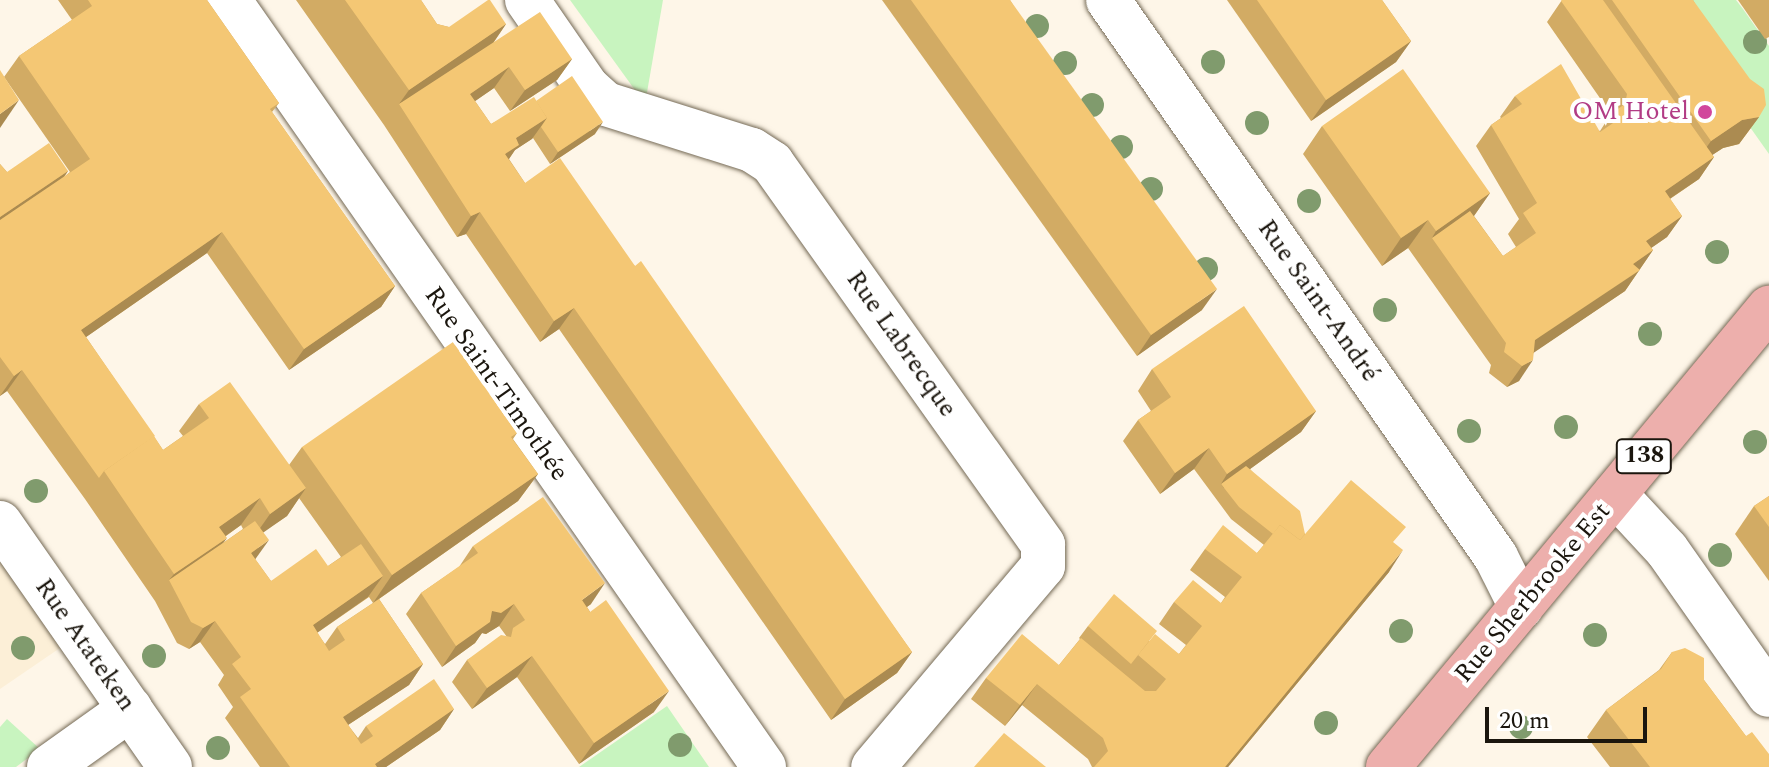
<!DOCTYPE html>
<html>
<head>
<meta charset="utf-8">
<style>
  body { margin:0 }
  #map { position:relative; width:1769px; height:767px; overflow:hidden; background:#fef6e8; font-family:Spectral,serif }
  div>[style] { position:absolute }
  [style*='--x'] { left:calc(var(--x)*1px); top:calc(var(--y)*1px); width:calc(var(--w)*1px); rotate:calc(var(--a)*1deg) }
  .built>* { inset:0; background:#fcefd7 }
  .green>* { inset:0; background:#c8f4bf }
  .roads { filter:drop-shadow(0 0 2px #756a56) drop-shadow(0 0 2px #756a56) }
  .minor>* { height:44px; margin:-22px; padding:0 22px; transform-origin:22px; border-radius:22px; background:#fff }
  .major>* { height:44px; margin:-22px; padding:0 22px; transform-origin:22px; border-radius:22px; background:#edafac }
  .trees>* { width:24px; height:24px; margin:-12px; border-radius:50%; background:#809b6d }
  .wall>* { inset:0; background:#d2ab64 }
  .shaded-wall>* { inset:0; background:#ab8b51 }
  .building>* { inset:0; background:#f4c774 }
  .dots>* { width:22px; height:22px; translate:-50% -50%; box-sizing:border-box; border:4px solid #fff; border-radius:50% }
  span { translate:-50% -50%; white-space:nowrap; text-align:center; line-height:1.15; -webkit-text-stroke:8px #fff; paint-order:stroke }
  .shield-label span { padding:2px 6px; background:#fff; border:2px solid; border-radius:6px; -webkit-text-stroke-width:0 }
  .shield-label { font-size:24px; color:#1b160e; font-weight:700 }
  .hotel-label { font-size:26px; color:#b23c85 }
  .right { translate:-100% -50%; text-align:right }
  .street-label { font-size:26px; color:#1b160e }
  .scale { position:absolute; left:1485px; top:707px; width:162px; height:36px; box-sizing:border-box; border:4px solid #1b160e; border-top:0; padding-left:10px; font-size:24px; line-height:28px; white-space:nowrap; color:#1b160e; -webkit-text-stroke:6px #fff; paint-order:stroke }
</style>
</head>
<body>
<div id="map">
  <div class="built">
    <div style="clip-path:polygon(0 521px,79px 635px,0 689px)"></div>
  </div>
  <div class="green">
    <div style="clip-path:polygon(570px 0,663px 0,645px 104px)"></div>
    <div style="clip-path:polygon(1660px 0,1736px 0,1743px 9px,1769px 46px,1769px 154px)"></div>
    <div style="clip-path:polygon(667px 706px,709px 767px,579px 767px)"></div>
    <div style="clip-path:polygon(7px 719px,40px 749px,16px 767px,0 767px,0 727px)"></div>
  </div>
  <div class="roads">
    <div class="minor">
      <div style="--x:229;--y:0;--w:935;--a:55.1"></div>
      <div style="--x:527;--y:0;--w:106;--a:55.4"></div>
      <div style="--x:587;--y:87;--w:25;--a:42"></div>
      <div style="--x:606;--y:104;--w:153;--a:17.5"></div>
      <div style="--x:752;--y:150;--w:24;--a:33"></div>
      <div style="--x:772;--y:163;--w:468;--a:54.6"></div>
      <div style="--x:1043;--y:545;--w:21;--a:90"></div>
      <div style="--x:1043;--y:566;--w:263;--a:130.2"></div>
      <div style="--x:1108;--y:0;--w:679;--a:55.14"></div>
      <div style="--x:1496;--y:557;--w:56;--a:63.4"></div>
      <div style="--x:1615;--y:494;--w:76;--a:47.1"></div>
      <div style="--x:1667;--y:550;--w:177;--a:54.9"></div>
      <div style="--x:0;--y:523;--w:297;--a:55.1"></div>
      <div style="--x:49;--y:767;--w:100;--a:-35.6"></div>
    </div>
    <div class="major">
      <div style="--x:1388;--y:767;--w:597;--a:-50.31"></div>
    </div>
  </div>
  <div class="trees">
    <div style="left:1037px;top:26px"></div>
    <div style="left:1755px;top:42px"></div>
    <div style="left:1213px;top:62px"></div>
    <div style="left:1065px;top:63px"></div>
    <div style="left:1092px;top:105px"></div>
    <div style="left:1257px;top:123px"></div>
    <div style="left:1121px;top:147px"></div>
    <div style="left:1151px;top:189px"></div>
    <div style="left:1309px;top:201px"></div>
    <div style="left:1717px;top:252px"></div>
    <div style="left:1206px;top:269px"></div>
    <div style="left:1385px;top:310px"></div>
    <div style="left:1650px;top:334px"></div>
    <div style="left:1566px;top:427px"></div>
    <div style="left:1469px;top:431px"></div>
    <div style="left:1755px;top:442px"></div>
    <div style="left:36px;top:491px"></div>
    <div style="left:1720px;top:555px"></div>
    <div style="left:1401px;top:631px"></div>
    <div style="left:1595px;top:635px"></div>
    <div style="left:23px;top:648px"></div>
    <div style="left:154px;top:656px"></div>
    <div style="left:1326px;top:723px"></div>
    <div style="left:1521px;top:727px"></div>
    <div style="left:680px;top:745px"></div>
    <div style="left:218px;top:748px"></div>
  </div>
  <div class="wall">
    <div style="clip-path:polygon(evenodd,58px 0,207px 0,279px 103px,272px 112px,395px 286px,381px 307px,289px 370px,207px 253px,86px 337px,163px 450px,183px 436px,179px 431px,199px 404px,289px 465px,302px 447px,517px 433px,513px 439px,538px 474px,518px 501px,379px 599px,423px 664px,409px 685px,348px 725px,358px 738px,366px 726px,454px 709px,440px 730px,386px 767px,260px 767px,225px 718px,233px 707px,218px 685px,224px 675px,200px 642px,189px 649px,177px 643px,155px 601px,85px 499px,7px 391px,0 396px,0 164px,7px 172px,68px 171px,64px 177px,70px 172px,4px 77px,19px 56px,72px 20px,58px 0,299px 498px,341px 557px,328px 566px,271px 581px,255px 559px,263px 532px,287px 516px,299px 498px,58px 0,241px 525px,243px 529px,223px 543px,226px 536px,241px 525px,58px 0,369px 597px,373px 603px,337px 627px,325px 644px,317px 633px,369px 597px)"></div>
    <div style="clip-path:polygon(296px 0,421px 0,437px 24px,449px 27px,506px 24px,494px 42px,572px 59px,557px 80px,510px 111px,494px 88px,475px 101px,491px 124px,536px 101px,595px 134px,550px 164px,533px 138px,515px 150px,509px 159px,525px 183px,635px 266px,912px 652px,897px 673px,831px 720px,559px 329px,540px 342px,466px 234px,457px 237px,384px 125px)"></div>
    <div style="clip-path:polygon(882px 0,1010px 0,1202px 310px,1137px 356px)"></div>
    <div style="clip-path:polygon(1227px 0,1382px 0,1411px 41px,1396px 62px,1311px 121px)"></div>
    <div style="clip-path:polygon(1562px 0,1693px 0,1759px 117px,1739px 144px,1723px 148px,1712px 155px,1714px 157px,1699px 179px,1670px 199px,1682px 216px,1667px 237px,1651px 248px,1653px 250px,1625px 291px,1534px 352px,1519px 381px,1507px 387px,1489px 373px,1491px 365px,1408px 248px,1382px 266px,1303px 154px,1322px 126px,1490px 193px,1474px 216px,1503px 256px,1516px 247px,1508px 234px,1519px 219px,1476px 146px,1491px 125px,1501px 118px,1500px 117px,1515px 96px,1600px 131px,1611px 114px,1547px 22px)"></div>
    <div style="clip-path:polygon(1738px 0,1769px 0,1769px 37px,1765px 39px)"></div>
    <div style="clip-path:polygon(1152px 369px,1316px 411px,1301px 432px,1250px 469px,1305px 534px,1395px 544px,1389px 572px,1228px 767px,1092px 767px,1088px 759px,1022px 705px,1005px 726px,971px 699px,986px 678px,1059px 665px,1080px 639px,1079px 638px,1088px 626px,1149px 641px,1179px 654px,1186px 645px,1159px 624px,1174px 602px,1221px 603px,1225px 597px,1190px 570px,1205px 549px,1257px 553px,1264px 545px,1231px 519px,1194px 469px,1160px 494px,1123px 441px,1138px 420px,1151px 411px,1138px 391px)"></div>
    <div style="clip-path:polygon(1769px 496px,1769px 581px,1735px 534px,1754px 506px)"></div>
    <div style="clip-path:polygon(473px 546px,591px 604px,587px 607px,654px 712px,579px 764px,517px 677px,472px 709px,452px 682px,467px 660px,507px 637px,499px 626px,486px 634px,482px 633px,475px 643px,442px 667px,406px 614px,421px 593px,459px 567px)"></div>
    <div style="clip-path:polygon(1672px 652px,1704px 680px,1769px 767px,1610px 767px,1587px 737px,1606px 710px,1659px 670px)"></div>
  </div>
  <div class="shaded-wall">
    <div style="clip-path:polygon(506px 24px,482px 59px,399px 104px,409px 90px)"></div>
    <div style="clip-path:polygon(1411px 41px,1396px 62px,1311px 121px,1326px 100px)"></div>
    <div style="clip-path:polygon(572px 59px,557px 80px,510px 111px,525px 90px)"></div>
    <div style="clip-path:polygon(509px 67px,494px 88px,455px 115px,470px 94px)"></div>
    <div style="clip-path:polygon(19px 100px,0 128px,0 114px)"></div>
    <div style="clip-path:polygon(1759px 117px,1739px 144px,1723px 148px,1691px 169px,1711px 141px,1742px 120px)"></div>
    <div style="clip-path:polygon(547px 118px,532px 139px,515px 150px,504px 166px,491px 175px,516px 138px)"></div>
    <div style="clip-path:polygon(603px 122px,595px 134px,550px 164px,558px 152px)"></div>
    <div style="clip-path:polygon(1714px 157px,1699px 179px,1650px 212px,1665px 191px)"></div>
    <div style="clip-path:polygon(68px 171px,49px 198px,0 231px,0 217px)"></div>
    <div style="clip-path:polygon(1490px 193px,1471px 220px,1432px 238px,1436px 231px)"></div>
    <div style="clip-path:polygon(480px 212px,466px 234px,457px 237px,471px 216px)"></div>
    <div style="clip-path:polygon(1682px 216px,1667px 237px,1631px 262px,1646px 241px)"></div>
    <div style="clip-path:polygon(1428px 220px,1408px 248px,1382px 266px,1401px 238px)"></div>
    <div style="clip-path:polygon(222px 232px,207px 253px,66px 351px,81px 330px)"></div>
    <div style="clip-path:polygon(1653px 250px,1625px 291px,1520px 362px,1535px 340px,1633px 264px)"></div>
    <div style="clip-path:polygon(395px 286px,381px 307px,289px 370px,304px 349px)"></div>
    <div style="clip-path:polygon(1217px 289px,1202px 310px,1137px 356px,1151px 335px)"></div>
    <div style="clip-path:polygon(574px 308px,559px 329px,540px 342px,554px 321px)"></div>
    <div style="clip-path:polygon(1533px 360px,1519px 381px,1507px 387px,1522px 366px)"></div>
    <div style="clip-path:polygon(22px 370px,7px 391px,0 396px,14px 376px)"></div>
    <div style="clip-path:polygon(1316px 411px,1301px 432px,1224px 488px,1221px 484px,1227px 474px)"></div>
    <div style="clip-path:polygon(1209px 448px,1194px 469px,1160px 494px,1175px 473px)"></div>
    <div style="clip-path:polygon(538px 474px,518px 501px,373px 603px,392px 575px)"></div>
    <div style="clip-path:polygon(306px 488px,287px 516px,251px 541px,270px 514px)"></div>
    <div style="clip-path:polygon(260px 498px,241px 525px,200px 554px,219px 527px)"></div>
    <div style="clip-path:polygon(227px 538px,207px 565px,169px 580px,174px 574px)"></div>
    <div style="clip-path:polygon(269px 540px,254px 561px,251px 553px)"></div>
    <div style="clip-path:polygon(1403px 550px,1389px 572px,1228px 767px,1225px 767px)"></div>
    <div style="clip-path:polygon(383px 576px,368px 597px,298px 646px,313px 625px)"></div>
    <div style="clip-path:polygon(605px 583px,591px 604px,567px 621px,582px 600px)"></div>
    <div style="clip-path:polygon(514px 604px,499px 626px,486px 634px,482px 633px,475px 643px,442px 667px,456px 646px,492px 611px)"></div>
    <div style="clip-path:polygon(215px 621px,200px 642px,189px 649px,203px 628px)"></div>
    <div style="clip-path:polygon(912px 652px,897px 673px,831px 720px,845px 699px)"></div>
    <div style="clip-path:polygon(532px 656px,517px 677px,472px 709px,487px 688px)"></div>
    <div style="clip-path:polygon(423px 664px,409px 685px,328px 738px,343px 717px)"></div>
    <div style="clip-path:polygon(1037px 684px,1022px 705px,1005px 726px,1020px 705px)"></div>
    <div style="clip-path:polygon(669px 691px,654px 712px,579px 764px,594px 743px)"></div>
    <div style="clip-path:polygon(454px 709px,440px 730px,386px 767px,373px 767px,375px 764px)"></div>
  </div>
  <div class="building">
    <div style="clip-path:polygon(88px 0,207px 0,279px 103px,270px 109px,395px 286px,304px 349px,222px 232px,81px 330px,155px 436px,104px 471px,99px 478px,22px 370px,14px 376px,0 357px,0 220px,90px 159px,19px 56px,92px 6px)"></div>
    <div style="clip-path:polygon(345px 0,421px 0,437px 24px,449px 27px,488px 0,490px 0,506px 24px,409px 90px)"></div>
    <div style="clip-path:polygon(911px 0,1010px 0,1217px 289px,1151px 335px)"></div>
    <div style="clip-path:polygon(1257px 0,1382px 0,1411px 41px,1326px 100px)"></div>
    <div style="clip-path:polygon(1562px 0,1603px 0,1714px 157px,1665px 191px,1682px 216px,1646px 241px,1653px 250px,1633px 264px,1640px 270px,1535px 340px,1533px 360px,1522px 366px,1504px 352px,1506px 343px,1432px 238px,1470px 211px,1503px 256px,1536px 233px,1523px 213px,1537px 203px,1491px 125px,1522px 104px,1515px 96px,1561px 64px,1600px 132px,1616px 121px,1612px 113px,1625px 104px,1627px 94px,1561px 1px)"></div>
    <div style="clip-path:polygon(1612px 0,1693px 0,1750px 79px,1764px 89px,1766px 105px,1759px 117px,1742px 120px,1711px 141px)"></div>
    <div style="clip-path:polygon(540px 12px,572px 59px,525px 90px,509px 67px,470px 94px,491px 124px,534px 97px,547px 118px,516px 138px,519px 145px,505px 154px,525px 183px,560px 158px,635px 266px,641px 261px,912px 652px,845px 699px,574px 308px,554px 321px,480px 212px,471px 216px,399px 104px)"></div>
    <div style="clip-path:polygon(1403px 69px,1490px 193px,1436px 231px,1428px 220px,1401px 238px,1322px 126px)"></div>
    <div style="clip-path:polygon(0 70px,19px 100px,0 114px)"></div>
    <div style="clip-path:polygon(572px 76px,603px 122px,558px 152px,541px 127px,547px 118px,536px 101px)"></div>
    <div style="clip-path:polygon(49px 143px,68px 171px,0 217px,0 164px,7px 172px)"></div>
    <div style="clip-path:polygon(1244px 306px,1316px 411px,1227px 474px,1209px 448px,1175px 473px,1138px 420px,1171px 397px,1152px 369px)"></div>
    <div style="clip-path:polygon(453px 342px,517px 433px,511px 437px,538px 474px,392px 575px,302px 447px)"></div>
    <div style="clip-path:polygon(230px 382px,306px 488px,270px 514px,260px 498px,219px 527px,227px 538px,174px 574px,104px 471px,154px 436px,163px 450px,209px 418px,199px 404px)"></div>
    <div style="clip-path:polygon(1246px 466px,1300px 511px,1305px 534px,1300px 540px,1280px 525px,1273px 534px,1239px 507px,1221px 484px)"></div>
    <div style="clip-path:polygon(1351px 480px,1406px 527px,1393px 542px,1403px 550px,1225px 767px,1094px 767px,1108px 751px,1103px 738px,1037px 684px,1020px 705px,986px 678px,1022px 634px,1059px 665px,1081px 638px,1145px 691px,1156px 691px,1166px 679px,1138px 655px,1155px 634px,1179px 654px,1202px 626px,1174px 602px,1193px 580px,1221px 603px,1242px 577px,1205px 549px,1223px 525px,1257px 553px,1280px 525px,1300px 540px)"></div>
    <div style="clip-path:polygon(1769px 496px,1769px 527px,1754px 506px)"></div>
    <div style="clip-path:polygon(543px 497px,605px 583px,582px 600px,590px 612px,606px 600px,669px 691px,594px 743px,532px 656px,487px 688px,467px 660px,501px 635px,511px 637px,513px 628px,525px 620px,514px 604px,501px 613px,492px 611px,490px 622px,456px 646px,421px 593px,478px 553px,473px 546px)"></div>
    <div style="clip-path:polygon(255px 521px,269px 540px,251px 553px,271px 581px,316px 549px,328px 566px,361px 544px,383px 576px,313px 625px,329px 651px,345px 640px,337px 627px,379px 599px,423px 664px,343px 717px,361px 744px,373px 736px,366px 726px,434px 679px,454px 709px,375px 764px,377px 767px,290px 767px,240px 697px,251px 689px,232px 664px,241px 657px,215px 621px,203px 628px,191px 622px,169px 580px)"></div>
    <div style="clip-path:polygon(1114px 594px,1157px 631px,1131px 664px,1088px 626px)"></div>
    <div style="clip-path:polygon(1685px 648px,1704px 658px,1704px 680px,1746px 736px,1752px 732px,1769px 754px,1769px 767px,1650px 767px,1606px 710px,1661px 669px,1672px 652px)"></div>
    <div style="clip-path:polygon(1004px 733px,1046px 767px,974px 767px)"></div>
  </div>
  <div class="dots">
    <div style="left:1705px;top:112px;background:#d1479c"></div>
  </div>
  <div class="shield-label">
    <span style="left:1644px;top:456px">138</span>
  </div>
  <div class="hotel-label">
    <span class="right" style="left:1689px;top:112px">OM Hotel</span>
  </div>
  <div class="street-label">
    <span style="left:1318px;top:301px;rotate:55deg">Rue Saint-André</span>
    <span style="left:901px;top:344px;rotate:55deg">Rue Labrecque</span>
    <span style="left:496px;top:384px;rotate:55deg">Rue Saint-Timothée</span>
    <span style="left:1533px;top:593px;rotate:-50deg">Rue Sherbrooke Est</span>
    <span style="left:85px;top:645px;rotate:55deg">Rue Atateken</span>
  </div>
  <div class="scale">20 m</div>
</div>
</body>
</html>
